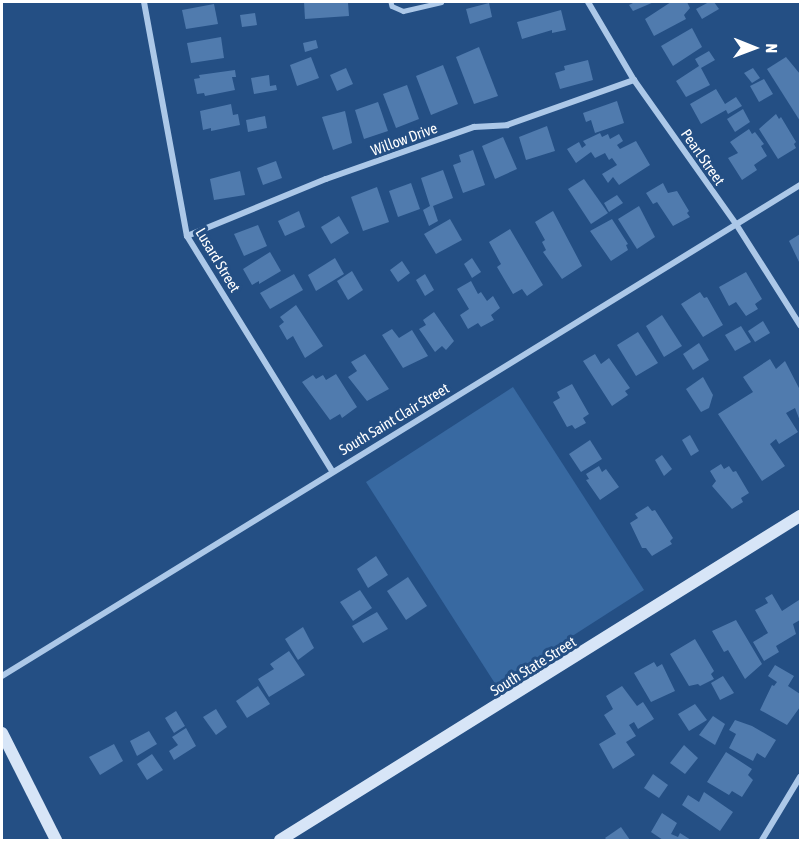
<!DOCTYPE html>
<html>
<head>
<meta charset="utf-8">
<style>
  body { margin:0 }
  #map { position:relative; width:802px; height:842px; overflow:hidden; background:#244f84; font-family:"Asap Condensed",sans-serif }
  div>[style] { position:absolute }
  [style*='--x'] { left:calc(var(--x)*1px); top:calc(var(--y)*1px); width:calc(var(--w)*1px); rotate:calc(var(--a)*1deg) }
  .green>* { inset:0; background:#3869a1 }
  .building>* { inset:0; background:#507bae }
  .lane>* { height:4.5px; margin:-2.25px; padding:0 2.25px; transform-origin:2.25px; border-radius:2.25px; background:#acc8e8 }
  .street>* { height:6px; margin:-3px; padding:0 3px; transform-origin:3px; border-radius:3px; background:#acc8e8 }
  .secondary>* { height:12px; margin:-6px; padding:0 6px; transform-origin:6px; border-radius:6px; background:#d7e5f7 }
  span { translate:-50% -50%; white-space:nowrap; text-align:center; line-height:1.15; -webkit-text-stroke:6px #244f84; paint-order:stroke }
  .street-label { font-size:15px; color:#fff }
  .frame { position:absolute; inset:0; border:3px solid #fff; pointer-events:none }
  .north { position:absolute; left:724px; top:18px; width:60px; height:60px; -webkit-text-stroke:4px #244f84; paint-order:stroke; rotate:91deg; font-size:16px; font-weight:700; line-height:24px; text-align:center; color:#fff }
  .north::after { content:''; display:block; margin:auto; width:21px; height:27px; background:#fff; clip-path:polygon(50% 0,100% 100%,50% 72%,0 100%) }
</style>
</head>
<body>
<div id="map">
  <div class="green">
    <div style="clip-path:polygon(513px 387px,644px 590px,496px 685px,366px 482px)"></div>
  </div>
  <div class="building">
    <div style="clip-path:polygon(304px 2px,348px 2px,349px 16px,305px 19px)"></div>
    <div style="clip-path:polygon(635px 2px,654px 2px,633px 11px,629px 5px)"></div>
    <div style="clip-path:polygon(671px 2px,687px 2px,690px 8px,684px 15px,686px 19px,654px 36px,645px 19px)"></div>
    <div style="clip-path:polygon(709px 2px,714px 2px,719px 9px,702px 19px,696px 9px)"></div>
    <div style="clip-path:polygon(489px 3px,492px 17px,470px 24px,466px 9px)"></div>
    <div style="clip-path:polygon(214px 4px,218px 24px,186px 29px,182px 10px)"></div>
    <div style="clip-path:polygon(561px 10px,566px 30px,552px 33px,552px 30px,522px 39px,517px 22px)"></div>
    <div style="clip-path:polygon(255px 13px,257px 25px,242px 27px,240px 15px)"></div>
    <div style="clip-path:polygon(692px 28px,702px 47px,673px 66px,661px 46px)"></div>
    <div style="clip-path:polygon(221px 37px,224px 58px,191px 63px,187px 43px)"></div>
    <div style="clip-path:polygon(316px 40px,318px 48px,305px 52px,303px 43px)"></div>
    <div style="clip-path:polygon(479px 47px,498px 96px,474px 104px,456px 57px)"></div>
    <div style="clip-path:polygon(709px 51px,715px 60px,701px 68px,710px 85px,686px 97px,676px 81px,699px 66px,695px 59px)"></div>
    <div style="clip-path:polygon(311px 57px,319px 78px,297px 86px,290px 65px)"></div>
    <div style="clip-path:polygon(786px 57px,800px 74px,800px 121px,767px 69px)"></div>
    <div style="clip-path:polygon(588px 60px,593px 80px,560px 89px,555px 73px,565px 70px,564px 66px)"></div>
    <div style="clip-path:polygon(443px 65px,458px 104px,431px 115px,416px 76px)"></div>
    <div style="clip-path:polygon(346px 68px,353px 84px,337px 91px,330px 75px)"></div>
    <div style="clip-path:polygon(753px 68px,760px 78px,752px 83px,744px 73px)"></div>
    <div style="clip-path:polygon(235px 70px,236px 77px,232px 77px,235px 90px,205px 96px,204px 93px,197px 94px,194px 79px,200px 78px,199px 75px)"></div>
    <div style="clip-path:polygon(269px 75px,270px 86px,276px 85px,277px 90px,254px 94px,251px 78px)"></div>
    <div style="clip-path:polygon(764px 79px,773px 94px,759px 102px,750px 86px)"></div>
    <div style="clip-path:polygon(407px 85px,419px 119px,396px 128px,383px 94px)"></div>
    <div style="clip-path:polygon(716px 89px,725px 104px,736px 97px,742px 106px,728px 114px,726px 110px,701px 124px,690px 104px)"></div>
    <div style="clip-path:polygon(617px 101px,624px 123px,595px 133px,591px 120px,586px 122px,583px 113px)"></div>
    <div style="clip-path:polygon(378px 102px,388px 131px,364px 139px,355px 110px)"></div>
    <div style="clip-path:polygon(231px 104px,233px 115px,238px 114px,240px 125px,211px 131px,211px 128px,203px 130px,200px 111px)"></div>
    <div style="clip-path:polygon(743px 109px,750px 122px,735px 132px,727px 119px)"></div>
    <div style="clip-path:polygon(345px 111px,352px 143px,333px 150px,322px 117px)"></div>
    <div style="clip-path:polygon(776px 114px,779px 119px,781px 117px,796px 142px,794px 144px,796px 148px,778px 159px,759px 129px)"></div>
    <div style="clip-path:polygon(265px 116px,267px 128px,248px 132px,246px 120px)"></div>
    <div style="clip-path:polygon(547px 126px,555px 151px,526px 160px,519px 137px)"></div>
    <div style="clip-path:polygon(749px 129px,752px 134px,755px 132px,764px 144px,761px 146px,767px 156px,754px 165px,757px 170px,742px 180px,728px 158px,738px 153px,730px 142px)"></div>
    <div style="clip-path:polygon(600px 133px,602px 137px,608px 134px,610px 139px,619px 134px,623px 141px,617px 145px,620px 149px,636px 141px,650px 165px,619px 185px,613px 177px,608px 183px,602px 174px,617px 165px,612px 158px,609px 160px,605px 153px,595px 158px,591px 152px,576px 163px,567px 149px,579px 142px,582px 148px,586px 145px,583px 141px)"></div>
    <div style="clip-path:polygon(503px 137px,517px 169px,495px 179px,482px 146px)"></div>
    <div style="clip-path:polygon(473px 150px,485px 185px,463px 193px,453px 165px,461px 162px,459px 155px)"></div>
    <div style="clip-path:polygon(276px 161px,282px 178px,263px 185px,257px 168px)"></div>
    <div style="clip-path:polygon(443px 170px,453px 198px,433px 206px,438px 221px,429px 226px,423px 210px,430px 206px,421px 178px)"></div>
    <div style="clip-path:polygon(240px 171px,245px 195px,214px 200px,210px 179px)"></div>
    <div style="clip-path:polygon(584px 179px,608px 213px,591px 224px,568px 189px)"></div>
    <div style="clip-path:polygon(411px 183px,420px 209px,398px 217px,389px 191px)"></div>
    <div style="clip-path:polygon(663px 183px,668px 193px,677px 191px,689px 211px,687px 213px,690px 217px,673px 226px,657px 202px,653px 204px,646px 193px)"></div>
    <div style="clip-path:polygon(377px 187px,389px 222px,363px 231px,351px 197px)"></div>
    <div style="clip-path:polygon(617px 195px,623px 203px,609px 212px,604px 203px)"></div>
    <div style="clip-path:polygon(639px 206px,655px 237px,637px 249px,618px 219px)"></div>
    <div style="clip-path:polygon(299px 211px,305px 227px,285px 236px,278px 221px)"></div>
    <div style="clip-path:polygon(553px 211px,582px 266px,562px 279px,543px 252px,546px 250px,542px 242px,545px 240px,535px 222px)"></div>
    <div style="clip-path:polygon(339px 216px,349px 233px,331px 244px,321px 227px)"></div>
    <div style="clip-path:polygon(450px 219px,462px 240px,436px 254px,424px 234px)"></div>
    <div style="clip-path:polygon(612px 219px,628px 244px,626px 245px,628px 250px,611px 261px,590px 231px)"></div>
    <div style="clip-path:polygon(258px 225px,267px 246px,244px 256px,234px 234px)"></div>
    <div style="clip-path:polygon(510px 229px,543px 285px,527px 296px,522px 289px,513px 294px,497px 267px,501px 264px,489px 242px)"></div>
    <div style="clip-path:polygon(800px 234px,800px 264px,789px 241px)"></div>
    <div style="clip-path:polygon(270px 252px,281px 271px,259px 284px,259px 281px,252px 285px,243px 269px)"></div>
    <div style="clip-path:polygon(335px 258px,344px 274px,316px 291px,308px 275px)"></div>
    <div style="clip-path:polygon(472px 258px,481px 272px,472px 278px,464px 264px)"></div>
    <div style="clip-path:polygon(402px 261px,410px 273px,398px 282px,390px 270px)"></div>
    <div style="clip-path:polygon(352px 271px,363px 290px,348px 300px,337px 281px)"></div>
    <div style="clip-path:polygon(746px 272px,762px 299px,755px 304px,758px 309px,746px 316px,736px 302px,729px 306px,719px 287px)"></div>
    <div style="clip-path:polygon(294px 274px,303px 290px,270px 309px,260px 293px)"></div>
    <div style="clip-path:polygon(425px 274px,434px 290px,425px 296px,416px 280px)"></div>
    <div style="clip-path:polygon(471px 281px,478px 294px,481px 292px,487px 301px,493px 296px,500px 308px,491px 315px,494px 320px,481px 327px,478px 323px,468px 329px,460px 315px,469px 309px,457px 289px)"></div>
    <div style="clip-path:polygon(700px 292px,704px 298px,707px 297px,723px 325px,703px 337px,681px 304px)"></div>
    <div style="clip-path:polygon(296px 305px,323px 346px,305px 358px,293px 336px,287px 340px,279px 326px,284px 322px,280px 317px)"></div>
    <div style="clip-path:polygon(434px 312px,454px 341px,446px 350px,442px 346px,435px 352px,419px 329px,426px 325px,423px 320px)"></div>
    <div style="clip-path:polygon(662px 315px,682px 346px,664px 357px,646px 326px)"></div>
    <div style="clip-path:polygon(763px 321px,770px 333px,755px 342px,748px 331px)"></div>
    <div style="clip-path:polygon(741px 326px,751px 342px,735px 351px,725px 335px)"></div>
    <div style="clip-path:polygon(392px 329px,399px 338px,412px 330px,428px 356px,403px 368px,382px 335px)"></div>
    <div style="clip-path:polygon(638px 332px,658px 363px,636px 376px,617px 345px)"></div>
    <div style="clip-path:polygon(699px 343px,709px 360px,693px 370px,683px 354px)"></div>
    <div style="clip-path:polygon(365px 354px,389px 389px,367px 401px,348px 377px,357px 371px,351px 362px)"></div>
    <div style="clip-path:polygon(595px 354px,601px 364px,609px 358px,630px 388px,625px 391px,628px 395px,612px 406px,583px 361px)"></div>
    <div style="clip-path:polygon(770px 359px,776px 369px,785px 361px,800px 390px,800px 421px,795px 408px,786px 413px,798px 432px,779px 444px,776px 439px,770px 444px,785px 466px,762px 481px,718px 414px,753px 392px,743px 377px)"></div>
    <div style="clip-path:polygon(336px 374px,357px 407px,342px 418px,340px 414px,330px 420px,302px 382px,313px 375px,316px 379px,323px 375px,326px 380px)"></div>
    <div style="clip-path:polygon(703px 377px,713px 395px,709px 408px,701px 412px,686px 389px)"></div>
    <div style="clip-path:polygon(572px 384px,589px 414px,583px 418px,586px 423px,575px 429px,572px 425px,567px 427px,553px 402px,560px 398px,557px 392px)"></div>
    <div style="clip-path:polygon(690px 435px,699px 451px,691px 456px,682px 440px)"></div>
    <div style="clip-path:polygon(590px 440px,602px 459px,581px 472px,569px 454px)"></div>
    <div style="clip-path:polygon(662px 455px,672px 469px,664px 476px,655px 460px)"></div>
    <div style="clip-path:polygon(721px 464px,724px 469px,729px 466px,733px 472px,736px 471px,749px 493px,741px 498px,743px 502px,732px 509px,712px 486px,716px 481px,710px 471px)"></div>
    <div style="clip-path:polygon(599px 466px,602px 472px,606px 469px,619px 487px,600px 500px,586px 480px,589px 479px,586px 474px)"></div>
    <div style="clip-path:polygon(648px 506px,652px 511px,655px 510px,673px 538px,670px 541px,672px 544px,652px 556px,646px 548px,642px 548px,630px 523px,638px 518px,635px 514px)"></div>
    <div style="clip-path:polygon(376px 556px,388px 575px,368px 588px,357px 569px)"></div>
    <div style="clip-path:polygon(408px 577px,427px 606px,406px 620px,387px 591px)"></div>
    <div style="clip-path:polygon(360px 590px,372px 608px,353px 621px,340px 602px)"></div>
    <div style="clip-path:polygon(772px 594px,782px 611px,799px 600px,800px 596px,800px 620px,793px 624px,796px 634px,776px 646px,779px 652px,764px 661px,753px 642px,768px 633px,755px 610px,768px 603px,765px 598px)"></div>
    <div style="clip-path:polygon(377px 612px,388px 629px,363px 643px,352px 626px)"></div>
    <div style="clip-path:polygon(736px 620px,762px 664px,745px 679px,728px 650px,724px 652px,712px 631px)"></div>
    <div style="clip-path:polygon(303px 627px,314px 648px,298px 660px,285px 639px)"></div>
    <div style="clip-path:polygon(695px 639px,714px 671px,711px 674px,714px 679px,700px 686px,698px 684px,689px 686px,670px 654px)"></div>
    <div style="clip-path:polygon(289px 651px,305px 675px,269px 697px,258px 679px,274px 669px,270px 664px)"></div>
    <div style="clip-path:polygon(654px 662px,657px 667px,662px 664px,675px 691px,651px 702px,634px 673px)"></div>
    <div style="clip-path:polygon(775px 665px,794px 676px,788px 686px,800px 694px,800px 707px,787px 725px,760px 710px,772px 685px,774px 686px,777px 682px,768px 676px)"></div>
    <div style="clip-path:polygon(723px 676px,734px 693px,720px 700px,711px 683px)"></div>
    <div style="clip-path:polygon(258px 686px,270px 704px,247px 718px,236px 701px)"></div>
    <div style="clip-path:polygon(622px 686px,637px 706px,643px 702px,654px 719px,638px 729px,634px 722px,629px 725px,636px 736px,626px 742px,635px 755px,613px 769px,599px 744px,616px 734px,604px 715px,613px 709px,606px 696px)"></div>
    <div style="clip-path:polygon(695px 704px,707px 720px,689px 731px,678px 714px)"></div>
    <div style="clip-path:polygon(216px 709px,227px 727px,216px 735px,203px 717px)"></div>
    <div style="clip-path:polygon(176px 711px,185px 726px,174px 733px,165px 718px)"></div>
    <div style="clip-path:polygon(713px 716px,725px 724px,715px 745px,699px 735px)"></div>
    <div style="clip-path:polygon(735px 720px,752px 726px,776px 740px,765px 758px,757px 753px,753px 761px,729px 748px,736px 734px,729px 730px)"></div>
    <div style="clip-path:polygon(186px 728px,196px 746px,174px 760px,169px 751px,178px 745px,172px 737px)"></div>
    <div style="clip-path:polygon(149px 731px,157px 744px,137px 756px,130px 741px)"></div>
    <div style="clip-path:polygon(114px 744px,123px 761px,100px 775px,89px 757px)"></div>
    <div style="clip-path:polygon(684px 745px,698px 758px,685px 774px,670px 763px)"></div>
    <div style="clip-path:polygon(726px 752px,752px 769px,748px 775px,753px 780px,742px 797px,732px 791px,729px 795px,707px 782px)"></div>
    <div style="clip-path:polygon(152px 754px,163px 770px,147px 780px,137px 764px)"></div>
    <div style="clip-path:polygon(653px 774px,668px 785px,659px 798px,644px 788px)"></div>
    <div style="clip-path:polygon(704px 792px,733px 812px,720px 831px,682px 805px,688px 795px,699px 802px)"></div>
    <div style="clip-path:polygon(662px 813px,677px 823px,671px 834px,678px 837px,680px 833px,691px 840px,663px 840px,651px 832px)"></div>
    <div style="clip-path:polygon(621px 827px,630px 840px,607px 840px,605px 838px)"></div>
  </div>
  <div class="lane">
    <div style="--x:391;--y:2;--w:4;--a:76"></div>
    <div style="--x:392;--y:6;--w:12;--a:24"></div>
    <div style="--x:403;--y:11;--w:39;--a:-13"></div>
  </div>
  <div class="street">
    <div style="--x:144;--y:2;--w:238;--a:79.6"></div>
    <div style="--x:187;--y:236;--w:276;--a:58.3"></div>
    <div style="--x:588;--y:2;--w:91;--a:59.5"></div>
    <div style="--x:634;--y:80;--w:176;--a:54.7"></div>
    <div style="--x:736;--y:224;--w:120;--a:57.6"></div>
    <div style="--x:187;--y:236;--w:150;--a:-22.3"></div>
    <div style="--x:326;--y:179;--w:157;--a:-19.4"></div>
    <div style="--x:474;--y:127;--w:33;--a:-3"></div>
    <div style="--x:507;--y:125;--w:135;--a:-19.5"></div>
    <div style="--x:2;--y:676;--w:937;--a:-31.6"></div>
    <div style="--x:762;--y:840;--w:74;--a:-58.9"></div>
  </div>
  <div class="secondary">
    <div style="--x:2;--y:733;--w:120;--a:63.2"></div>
    <div style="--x:280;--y:840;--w:613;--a:-31.93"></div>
  </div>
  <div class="street-label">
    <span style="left:404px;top:139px;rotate:-20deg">Willow Drive</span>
    <span style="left:703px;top:157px;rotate:55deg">Pearl Street</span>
    <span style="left:218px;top:260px;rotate:59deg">Lusard Street</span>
    <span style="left:394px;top:419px;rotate:-31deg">South Saint Clair Street</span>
    <span style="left:533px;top:666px;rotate:-32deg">South State Street</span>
  </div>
  <div class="frame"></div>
  <div class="north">N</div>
</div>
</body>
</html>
